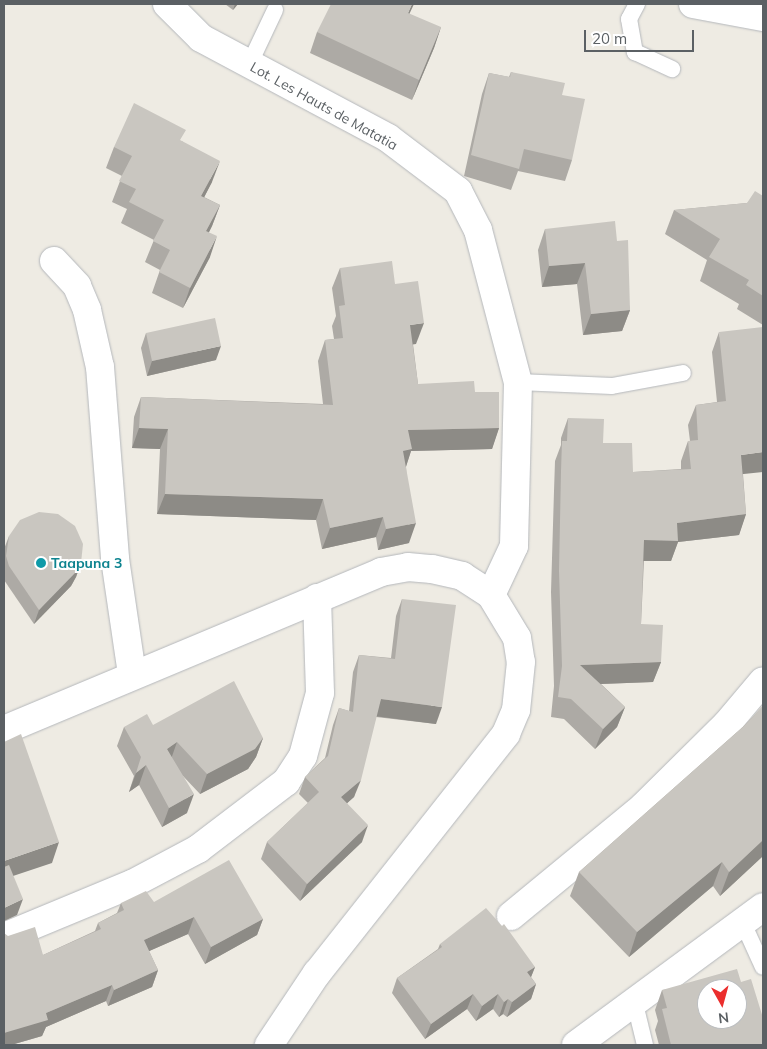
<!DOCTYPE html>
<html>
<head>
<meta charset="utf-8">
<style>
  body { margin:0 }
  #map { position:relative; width:767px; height:1049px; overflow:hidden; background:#eeebe3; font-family:Mulish,sans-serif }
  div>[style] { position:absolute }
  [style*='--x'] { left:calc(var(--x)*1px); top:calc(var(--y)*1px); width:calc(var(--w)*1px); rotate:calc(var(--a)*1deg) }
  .roads { filter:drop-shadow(0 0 1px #b4b7bb) drop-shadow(0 0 1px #b4b7bb) }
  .service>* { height:16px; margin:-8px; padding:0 8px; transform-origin:8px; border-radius:8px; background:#fff }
  .minor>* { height:28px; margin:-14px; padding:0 14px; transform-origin:14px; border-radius:14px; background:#fff }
  .secondary>* { height:28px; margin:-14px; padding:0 14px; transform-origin:14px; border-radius:14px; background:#fff }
  .wall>* { inset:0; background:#adaaa5 }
  .shaded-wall>* { inset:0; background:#8d8b86 }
  .building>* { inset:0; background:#c9c6c0 }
  .dots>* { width:14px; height:14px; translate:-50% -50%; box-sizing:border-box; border:2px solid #fff; border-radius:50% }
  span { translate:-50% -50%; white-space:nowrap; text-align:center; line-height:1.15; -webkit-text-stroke:4px #fff; paint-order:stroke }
  .street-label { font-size:14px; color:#5b6064 }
  .culture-label { font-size:14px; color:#0d838f; font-weight:700 }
  .left { translate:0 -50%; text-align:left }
  .frame { position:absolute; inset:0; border:5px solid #5b6064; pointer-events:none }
  .north { position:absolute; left:697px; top:979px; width:50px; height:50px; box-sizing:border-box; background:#fff; border:1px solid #bdbfc1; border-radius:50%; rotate:173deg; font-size:14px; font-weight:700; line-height:20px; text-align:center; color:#5b6064 }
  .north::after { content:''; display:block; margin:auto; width:18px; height:22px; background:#eb2e2d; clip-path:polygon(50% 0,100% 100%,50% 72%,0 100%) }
  .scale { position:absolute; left:584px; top:30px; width:110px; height:22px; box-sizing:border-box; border:2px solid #5b6064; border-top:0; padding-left:6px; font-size:15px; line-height:18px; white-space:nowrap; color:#5b6064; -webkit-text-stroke:4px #fff; paint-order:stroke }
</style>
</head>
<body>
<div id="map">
  <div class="roads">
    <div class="service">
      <div style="--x:637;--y:4;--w:17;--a:118"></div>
      <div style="--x:629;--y:19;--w:34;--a:80"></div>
      <div style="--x:635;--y:52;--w:41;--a:24.7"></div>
      <div style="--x:249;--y:65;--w:61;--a:-64.7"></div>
      <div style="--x:518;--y:382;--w:94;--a:2.4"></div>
      <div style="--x:612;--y:386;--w:72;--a:-10.4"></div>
      <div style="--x:743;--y:923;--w:48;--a:65.6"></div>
      <div style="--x:635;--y:1004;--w:42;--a:76.3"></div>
    </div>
    <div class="minor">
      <div style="--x:167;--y:4;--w:48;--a:45"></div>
      <div style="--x:201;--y:38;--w:212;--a:28.1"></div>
      <div style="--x:388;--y:138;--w:88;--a:37.1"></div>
      <div style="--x:458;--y:191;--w:44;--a:62.9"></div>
      <div style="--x:478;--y:230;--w:157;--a:75.3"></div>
      <div style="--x:518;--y:382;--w:164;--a:91.4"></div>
      <div style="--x:514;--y:546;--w:54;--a:115.1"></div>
      <div style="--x:693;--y:4;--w:71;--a:10.5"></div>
      <div style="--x:54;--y:261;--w:34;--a:47"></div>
      <div style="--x:77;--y:286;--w:26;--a:67"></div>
      <div style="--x:87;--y:310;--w:58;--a:77.2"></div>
      <div style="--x:100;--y:367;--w:193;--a:85.5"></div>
      <div style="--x:115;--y:559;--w:116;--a:81.6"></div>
      <div style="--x:511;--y:916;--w:171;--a:-39.5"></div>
      <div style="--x:643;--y:807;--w:117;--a:-44.7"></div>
      <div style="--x:726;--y:725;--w:57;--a:-49.9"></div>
      <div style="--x:4;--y:937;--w:139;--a:-22.5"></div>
      <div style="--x:132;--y:884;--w:75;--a:-27.9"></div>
      <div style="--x:198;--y:849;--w:111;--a:-37.3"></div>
      <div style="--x:286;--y:782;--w:31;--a:-57"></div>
      <div style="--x:303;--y:756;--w:65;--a:-74.9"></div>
      <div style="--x:320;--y:693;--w:95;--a:-91.8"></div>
      <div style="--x:576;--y:1045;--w:232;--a:-36.4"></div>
    </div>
    <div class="secondary">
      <div style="--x:4;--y:730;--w:409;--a:-22.7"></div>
      <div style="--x:381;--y:572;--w:27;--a:-10"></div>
      <div style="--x:408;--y:567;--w:24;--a:5"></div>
      <div style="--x:432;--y:569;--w:31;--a:13"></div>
      <div style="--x:462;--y:576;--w:35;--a:33"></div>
      <div style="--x:491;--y:595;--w:50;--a:58.8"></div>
      <div style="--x:517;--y:638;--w:24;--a:81"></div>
      <div style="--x:521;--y:662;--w:48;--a:95.9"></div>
      <div style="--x:516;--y:710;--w:26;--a:113"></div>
      <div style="--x:506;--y:734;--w:305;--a:128.3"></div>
      <div style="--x:317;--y:973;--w:87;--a:123.7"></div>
    </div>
  </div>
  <div class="wall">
    <div style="clip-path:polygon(225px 4px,238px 4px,233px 10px)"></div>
    <div style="clip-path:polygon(441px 27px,434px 48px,412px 100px,310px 53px,317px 32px)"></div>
    <div style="clip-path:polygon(511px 72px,562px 95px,572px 160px,565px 181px,518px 171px,511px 190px,464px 176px,482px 94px,489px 73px,509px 77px)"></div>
    <div style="clip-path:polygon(182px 141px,212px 182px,204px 197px,220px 205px,212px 226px,209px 232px,210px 257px,183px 308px,152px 293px,160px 270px,145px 262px,154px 240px,121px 223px,127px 209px,112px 202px,122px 176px,106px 168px,114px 147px)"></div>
    <div style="clip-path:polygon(763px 196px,763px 325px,737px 309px,739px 304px,700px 281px,707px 260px,665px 234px,674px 210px,747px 203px)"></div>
    <div style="clip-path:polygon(545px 229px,617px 241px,630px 310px,622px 331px,583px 335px,577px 284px,542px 287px,538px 250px)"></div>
    <div style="clip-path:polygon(340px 268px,395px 284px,416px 344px,413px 344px,418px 384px,475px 392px,499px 428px,492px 449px,411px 451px,406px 466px,409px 543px,378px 550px,376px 537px,322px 549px,316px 520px,157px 514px,160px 449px,132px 448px,134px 417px,141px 397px,323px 404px,318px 361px,325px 340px,334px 339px,332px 326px,336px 316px,332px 288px)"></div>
    <div style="clip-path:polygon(719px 332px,743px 474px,746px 514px,739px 535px,678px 542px,671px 561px,644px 561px,641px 624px,661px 662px,653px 682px,601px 684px,625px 707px,617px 727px,595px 749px,564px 719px,551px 717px,554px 686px,551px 592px,554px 491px,555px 461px,561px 445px,561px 438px,568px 418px,603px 443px,633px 472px,681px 469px,681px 461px,688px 441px,690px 441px,688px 425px,696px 405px,717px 402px,712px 352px)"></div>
    <div style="clip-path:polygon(146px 333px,216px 360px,147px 376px,141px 348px)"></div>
    <div style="clip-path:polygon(9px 536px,81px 563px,76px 577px,71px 586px,34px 624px,4px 580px,4px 549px)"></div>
    <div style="clip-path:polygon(402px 599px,436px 724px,376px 717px,354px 797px,347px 803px,362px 842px,300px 901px,261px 859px,267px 842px,308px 803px,299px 794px,305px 777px,325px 758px,333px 725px,339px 708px,349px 711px,353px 672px,359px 655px,391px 658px,396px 616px)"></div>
    <div style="clip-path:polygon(763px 706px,763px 856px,720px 896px,713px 886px,629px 957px,570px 896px,579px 872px,745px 725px)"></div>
    <div style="clip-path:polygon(153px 725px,263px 738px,256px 757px,248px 769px,200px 794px,183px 776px,187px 813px,162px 827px,139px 785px,129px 792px,134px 776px,117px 746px,124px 727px)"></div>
    <div style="clip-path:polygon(154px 902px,263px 919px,257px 935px,205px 964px,188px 934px,149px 951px,158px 970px,152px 987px,108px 1006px,106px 1001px,46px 1027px,42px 1036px,11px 1045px,4px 1045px,8px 936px,43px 955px,95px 931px,98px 923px,117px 913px,121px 903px)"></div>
    <div style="clip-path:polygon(440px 944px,535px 967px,531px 977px,536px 984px,531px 999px,507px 1017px,503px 1014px,499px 1017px,493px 1009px,476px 1021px,467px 1009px,425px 1039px,392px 993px,397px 978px,438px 949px)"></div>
    <div style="clip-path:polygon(741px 982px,763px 1045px,659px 1045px,655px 1030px,658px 1021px,655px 1010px,662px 990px)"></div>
  </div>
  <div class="shaded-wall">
    <div style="clip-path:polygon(235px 4px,238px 4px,233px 10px)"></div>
    <div style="clip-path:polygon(412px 4px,414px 4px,400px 34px,408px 13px)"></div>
    <div style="clip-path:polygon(441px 27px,434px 48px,412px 100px,419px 80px)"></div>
    <div style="clip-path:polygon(220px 161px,212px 182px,194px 217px,201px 196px)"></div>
    <div style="clip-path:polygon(220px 205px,212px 226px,199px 252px,206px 231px)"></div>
    <div style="clip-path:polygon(217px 236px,210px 257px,183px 308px,190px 288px)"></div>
    <div style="clip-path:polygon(585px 263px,577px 284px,542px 287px,549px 266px)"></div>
    <div style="clip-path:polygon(630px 310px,622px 331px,583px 335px,591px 314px)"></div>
    <div style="clip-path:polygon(424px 323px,416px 344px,403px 346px,410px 325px)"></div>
    <div style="clip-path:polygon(221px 346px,216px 360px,147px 376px,152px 361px)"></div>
    <div style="clip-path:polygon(139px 428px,168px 429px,160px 449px,132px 448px)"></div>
    <div style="clip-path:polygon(499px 428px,492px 449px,411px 451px,405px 470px,396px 471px,408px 430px)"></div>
    <div style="clip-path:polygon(763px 452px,763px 472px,734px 475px,741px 455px)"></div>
    <div style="clip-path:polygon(165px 494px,323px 499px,316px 520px,157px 514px)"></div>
    <div style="clip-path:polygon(746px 514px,739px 535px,678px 542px,671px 561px,637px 561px,644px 540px,677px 523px)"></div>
    <div style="clip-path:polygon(383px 517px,376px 537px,322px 549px,330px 528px)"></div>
    <div style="clip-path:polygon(416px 523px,409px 543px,378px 550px,386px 529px)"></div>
    <div style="clip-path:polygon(81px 563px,76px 577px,71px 586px,34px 624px,39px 610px)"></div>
    <div style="clip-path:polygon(661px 662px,653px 682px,573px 685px,580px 665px)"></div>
    <div style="clip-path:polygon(381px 699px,442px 707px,436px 724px,374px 716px)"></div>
    <div style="clip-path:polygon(625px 707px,617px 727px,595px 749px,603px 729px)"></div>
    <div style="clip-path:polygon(263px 738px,256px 757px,248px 769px,200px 794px,207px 774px)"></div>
    <div style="clip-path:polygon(177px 742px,170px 762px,167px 749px)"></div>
    <div style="clip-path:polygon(146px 765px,139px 785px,129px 792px,136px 773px)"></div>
    <div style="clip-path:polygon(361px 780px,354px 797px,335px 814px,341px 797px)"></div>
    <div style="clip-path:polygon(194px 794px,187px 813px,162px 827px,169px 808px)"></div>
    <div style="clip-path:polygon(368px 825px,362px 842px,300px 901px,307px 884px)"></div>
    <div style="clip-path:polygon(763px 840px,763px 856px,720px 896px,729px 872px)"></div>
    <div style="clip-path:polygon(59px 842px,52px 863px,4px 879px,4px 861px)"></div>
    <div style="clip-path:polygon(722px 862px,713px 886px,629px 957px,637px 932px)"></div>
    <div style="clip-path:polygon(23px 899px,17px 915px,4px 921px,4px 908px)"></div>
    <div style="clip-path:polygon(194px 917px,188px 934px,138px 956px,144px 940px)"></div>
    <div style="clip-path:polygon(263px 919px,257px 935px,205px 964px,211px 947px)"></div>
    <div style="clip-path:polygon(535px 967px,529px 982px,527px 972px)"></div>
    <div style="clip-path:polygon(158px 970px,152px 987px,108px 1006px,114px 990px)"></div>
    <div style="clip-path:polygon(536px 984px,531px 999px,507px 1017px,512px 1002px)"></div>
    <div style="clip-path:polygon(112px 985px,106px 1001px,46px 1027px,42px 1036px,11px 1045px,4px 1045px,4px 1033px,46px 1013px)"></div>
    <div style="clip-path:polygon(473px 994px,467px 1009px,425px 1039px,431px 1024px)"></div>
    <div style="clip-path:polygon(498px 994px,493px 1009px,476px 1021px,482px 1006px)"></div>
    <div style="clip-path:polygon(508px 999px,503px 1014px,499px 1017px,504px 1002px)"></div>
  </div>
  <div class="building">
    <div style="clip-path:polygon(331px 4px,412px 4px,408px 13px,441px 27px,419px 80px,317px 32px)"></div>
    <div style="clip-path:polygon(511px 72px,565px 83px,562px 95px,585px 99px,572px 160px,524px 149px,519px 169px,471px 155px,489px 73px,510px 77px)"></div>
    <div style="clip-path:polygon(134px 103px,186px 130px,180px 140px,220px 161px,201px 196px,220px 205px,206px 231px,217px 236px,190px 288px,159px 272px,170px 250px,153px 241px,164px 220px,129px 202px,136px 189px,119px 181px,132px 156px,114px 147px)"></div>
    <div style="clip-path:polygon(755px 191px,763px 196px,763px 296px,746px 285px,749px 280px,709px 257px,720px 239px,674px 210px,747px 203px)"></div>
    <div style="clip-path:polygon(615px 221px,617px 241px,628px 240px,630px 310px,591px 314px,585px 263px,549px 266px,545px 229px)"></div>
    <div style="clip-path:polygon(392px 261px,395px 284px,418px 281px,424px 323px,410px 325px,418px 384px,474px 381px,475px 392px,499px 392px,499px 428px,408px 430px,412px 449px,403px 451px,416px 523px,386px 529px,383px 517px,330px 528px,323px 499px,165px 494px,168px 429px,139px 428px,141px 397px,333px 405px,325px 340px,343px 338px,339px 306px,345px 305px,340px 268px)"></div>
    <div style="clip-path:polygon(215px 318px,221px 346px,152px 361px,146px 333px)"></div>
    <div style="clip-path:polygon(763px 327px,763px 452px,741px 455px,746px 514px,677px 523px,678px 541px,644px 540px,641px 624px,663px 625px,661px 662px,580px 665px,625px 707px,603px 729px,571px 699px,558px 697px,562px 666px,559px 571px,561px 471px,562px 441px,567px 441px,568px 418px,604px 419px,603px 443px,632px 443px,633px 472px,691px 469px,688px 441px,698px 440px,696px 405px,726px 401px,719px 332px)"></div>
    <div style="clip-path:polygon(39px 512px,58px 514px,75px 526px,83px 544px,81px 563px,76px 572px,39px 610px,9px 566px,6px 556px,9px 536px,20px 520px)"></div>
    <div style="clip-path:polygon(402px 599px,456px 605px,442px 707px,381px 699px,361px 780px,341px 797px,368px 825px,307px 884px,267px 842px,319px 792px,305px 777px,328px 756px,339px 708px,353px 712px,359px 655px,395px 659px)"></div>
    <div style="clip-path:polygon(234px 681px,263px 738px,255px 749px,207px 774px,177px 742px,167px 749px,194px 794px,169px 808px,146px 765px,136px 773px,141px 757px,124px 727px,147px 714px,153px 725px)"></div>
    <div style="clip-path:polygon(763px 706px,763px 840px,729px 872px,722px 862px,637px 932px,579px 872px,745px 725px)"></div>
    <div style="clip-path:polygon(21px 734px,59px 842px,4px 861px,4px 742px)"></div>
    <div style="clip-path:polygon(229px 860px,263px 919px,211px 947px,194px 917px,144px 940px,158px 970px,114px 990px,112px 985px,46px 1013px,48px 1020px,4px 1033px,4px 933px,8px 936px,35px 927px,43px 955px,101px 929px,98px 923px,124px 910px,121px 903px,146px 891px,154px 902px)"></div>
    <div style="clip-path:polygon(9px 865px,23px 899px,4px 908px,4px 867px)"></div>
    <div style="clip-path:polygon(486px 908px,502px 926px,504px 924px,535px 967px,527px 972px,536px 984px,512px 1002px,508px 999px,504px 1002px,498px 994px,482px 1006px,473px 994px,431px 1024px,397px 978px,442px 947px,440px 944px)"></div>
    <div style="clip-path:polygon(evenodd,737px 969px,741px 982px,751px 979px,763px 1018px,763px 1045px,671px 1045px,662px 1009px,667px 1008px,662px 990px,737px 969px,707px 989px,737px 989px,737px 1019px,707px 1019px,707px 989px)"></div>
  </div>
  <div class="dots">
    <div style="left:41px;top:563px;background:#0f9aa8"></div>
  </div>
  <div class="street-label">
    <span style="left:324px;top:106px;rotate:29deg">Lot. Les Hauts de Matatia</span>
  </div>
  <div class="culture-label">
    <span class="left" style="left:51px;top:563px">Taapuna 3</span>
  </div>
  <div class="frame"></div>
  <div class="north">N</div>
  <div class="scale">20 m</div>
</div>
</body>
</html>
